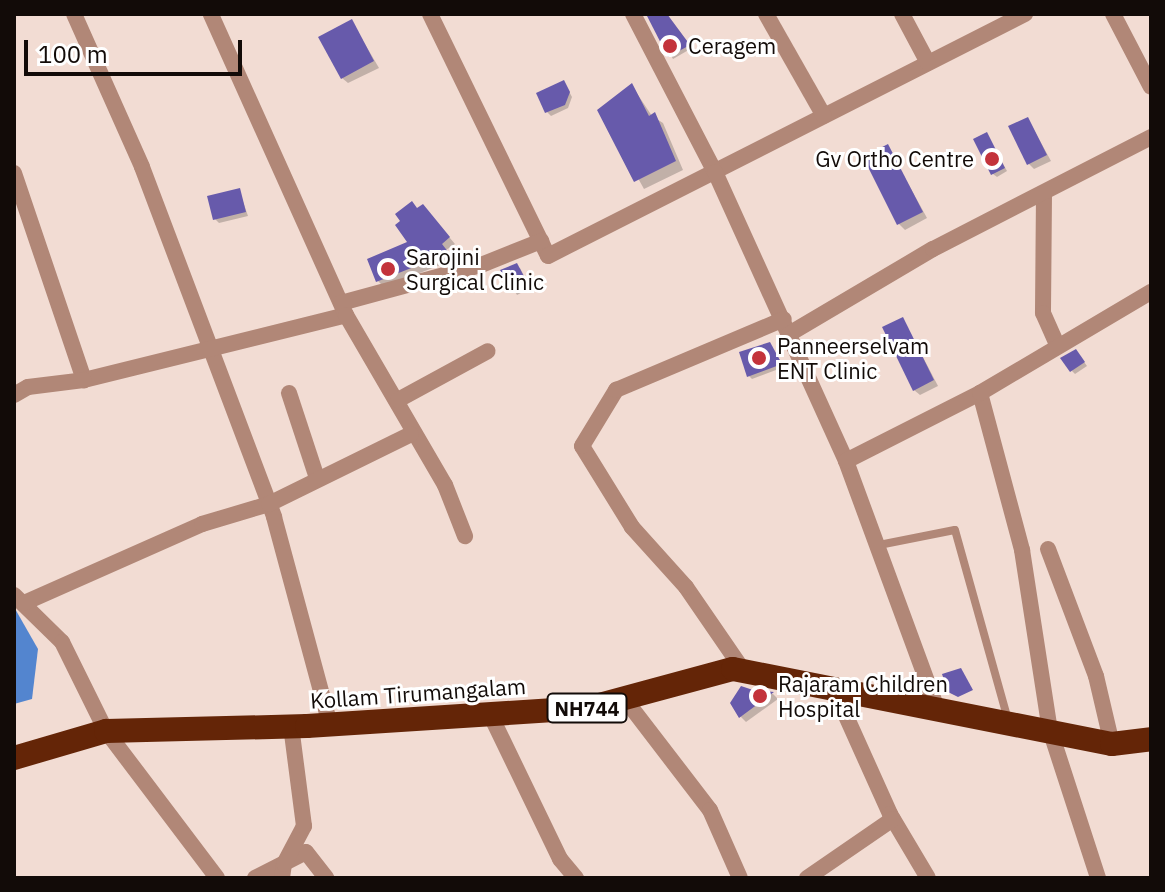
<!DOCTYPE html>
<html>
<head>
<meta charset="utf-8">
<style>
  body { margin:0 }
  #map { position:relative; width:1165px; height:892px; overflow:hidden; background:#f2dcd3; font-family:"IBM Plex Sans",sans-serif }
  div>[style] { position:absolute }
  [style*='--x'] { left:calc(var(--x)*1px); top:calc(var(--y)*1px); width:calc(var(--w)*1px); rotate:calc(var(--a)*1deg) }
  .water>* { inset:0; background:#5385cf }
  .shadow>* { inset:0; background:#0003 }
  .building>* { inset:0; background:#675aab }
  .lane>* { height:8px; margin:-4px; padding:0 4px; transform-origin:4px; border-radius:4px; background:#b18777 }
  .street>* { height:16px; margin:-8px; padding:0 8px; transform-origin:8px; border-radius:8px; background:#b18777 }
  .highway>* { height:24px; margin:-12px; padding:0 12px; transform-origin:12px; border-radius:12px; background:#642507 }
  .dots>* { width:22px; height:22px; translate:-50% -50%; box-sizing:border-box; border:4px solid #fff; border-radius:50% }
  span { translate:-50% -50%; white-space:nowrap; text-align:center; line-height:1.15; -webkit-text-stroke:6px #fff; paint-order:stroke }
  .shield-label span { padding:2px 6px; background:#fff; border:2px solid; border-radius:6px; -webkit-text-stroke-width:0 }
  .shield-label { font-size:20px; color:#120b08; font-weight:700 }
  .poi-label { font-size:22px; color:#120b08 }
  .left { translate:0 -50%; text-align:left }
  .right { translate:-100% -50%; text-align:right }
  .street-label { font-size:22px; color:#120b08 }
  .frame { position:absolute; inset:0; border:16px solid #120b08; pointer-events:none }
  .scale { position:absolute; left:24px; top:40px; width:218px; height:36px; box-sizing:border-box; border:4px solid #120b08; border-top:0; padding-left:10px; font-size:24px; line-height:28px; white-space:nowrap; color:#120b08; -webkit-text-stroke:6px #fff; paint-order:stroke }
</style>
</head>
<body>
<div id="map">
  <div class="water">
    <div style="clip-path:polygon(14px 607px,38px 649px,32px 699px,14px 704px)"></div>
  </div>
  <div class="shadow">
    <div style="clip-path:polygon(648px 14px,667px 14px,692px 48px,673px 59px)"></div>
    <div style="clip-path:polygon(352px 22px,379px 68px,348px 83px,342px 78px)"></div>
    <div style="clip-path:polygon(564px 82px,572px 97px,568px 108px,551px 116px,547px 112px)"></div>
    <div style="clip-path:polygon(632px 86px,652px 116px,663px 123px,683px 170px,644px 189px,600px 110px)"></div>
    <div style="clip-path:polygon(1028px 119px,1051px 161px,1034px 169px,1029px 164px)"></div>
    <div style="clip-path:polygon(986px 134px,1007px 171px,997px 177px,993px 174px)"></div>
    <div style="clip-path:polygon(888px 147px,927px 218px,905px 230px,899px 224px)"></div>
    <div style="clip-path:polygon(239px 190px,248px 216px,219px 223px,215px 219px)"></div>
    <div style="clip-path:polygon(418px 210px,428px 212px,455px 244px,446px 250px,453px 260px,384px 287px,378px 281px,411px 243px)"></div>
    <div style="clip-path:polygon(520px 268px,530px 288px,517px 295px,503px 271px)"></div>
    <div style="clip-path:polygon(903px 319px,938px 386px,920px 395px,914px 390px)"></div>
    <div style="clip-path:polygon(770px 344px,784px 367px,752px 379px,749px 376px)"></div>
    <div style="clip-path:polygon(1079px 355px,1087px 366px,1075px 374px,1072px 371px)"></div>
    <div style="clip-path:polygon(742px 688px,773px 694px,778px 699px,746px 722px,740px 716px)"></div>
  </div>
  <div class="building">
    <div style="clip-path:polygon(646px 14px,667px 14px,690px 45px,668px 57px)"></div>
    <div style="clip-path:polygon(352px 19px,374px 61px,341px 79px,318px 37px)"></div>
    <div style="clip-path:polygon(564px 80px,570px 92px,565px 105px,545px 113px,536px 93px)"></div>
    <div style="clip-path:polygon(632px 83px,649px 116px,655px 112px,676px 161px,634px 182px,597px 110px)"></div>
    <div style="clip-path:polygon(1028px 117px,1047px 155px,1027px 165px,1008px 126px)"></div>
    <div style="clip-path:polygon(987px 132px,1005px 168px,991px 175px,973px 139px)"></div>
    <div style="clip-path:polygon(888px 144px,923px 212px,897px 225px,863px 157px)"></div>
    <div style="clip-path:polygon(240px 188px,246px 212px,213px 220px,207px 196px)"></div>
    <div style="clip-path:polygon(412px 201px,417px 208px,423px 204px,450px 237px,442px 244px,449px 253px,376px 282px,367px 259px,407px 242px,395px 225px,400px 221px,395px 214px)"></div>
    <div style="clip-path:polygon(517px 263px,528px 284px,512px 292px,500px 270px)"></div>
    <div style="clip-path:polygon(903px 317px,934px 380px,913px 391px,882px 327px)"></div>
    <div style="clip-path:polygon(770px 342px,782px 364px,747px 377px,739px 352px)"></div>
    <div style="clip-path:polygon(1076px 349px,1085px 362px,1070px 372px,1060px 358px)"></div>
    <div style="clip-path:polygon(961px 668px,973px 690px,958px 697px,948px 692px,942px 674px)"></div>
    <div style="clip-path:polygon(741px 686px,753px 690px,774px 692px,739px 718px,730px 703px)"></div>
  </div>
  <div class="lane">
    <div style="--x:879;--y:545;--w:77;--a:-11.2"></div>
    <div style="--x:955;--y:530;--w:197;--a:74.4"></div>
  </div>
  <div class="street">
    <div style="--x:74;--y:14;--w:167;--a:66"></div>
    <div style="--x:142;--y:167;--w:374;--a:69.3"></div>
    <div style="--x:274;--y:517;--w:214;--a:74.9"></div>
    <div style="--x:430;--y:14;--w:269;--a:64"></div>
    <div style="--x:548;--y:256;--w:535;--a:-26.9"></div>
    <div style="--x:633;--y:14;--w:178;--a:62.6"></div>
    <div style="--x:715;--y:172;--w:317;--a:65.6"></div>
    <div style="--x:846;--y:461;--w:261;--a:69.8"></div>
    <div style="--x:766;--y:14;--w:117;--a:60.4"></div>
    <div style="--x:902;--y:14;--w:55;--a:62"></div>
    <div style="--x:1113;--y:14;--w:82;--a:62.5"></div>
    <div style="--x:14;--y:173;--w:219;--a:71.3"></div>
    <div style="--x:84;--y:380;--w:270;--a:-13.9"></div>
    <div style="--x:346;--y:315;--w:330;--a:-114.2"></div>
    <div style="--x:1044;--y:195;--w:118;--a:90.5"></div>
    <div style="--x:1043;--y:313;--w:36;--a:66"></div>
    <div style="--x:341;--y:303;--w:145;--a:-15.2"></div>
    <div style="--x:481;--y:265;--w:65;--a:-21.8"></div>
    <div style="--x:346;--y:315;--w:197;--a:59.8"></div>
    <div style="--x:445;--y:485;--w:55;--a:68.6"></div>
    <div style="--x:789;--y:334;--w:167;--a:-30.6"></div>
    <div style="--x:933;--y:249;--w:245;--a:-27.2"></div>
    <div style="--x:289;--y:393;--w:89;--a:71.8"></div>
    <div style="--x:980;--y:393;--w:163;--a:75"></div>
    <div style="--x:1022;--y:550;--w:182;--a:81.2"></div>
    <div style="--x:1050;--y:730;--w:156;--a:72"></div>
    <div style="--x:14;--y:395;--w:16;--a:-30"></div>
    <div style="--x:28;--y:387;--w:56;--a:-7.1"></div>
    <div style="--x:398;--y:400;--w:102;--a:-28.6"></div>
    <div style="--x:846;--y:461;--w:150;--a:-26.9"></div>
    <div style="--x:980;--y:393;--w:199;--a:-30.6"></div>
    <div style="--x:1048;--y:549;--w:136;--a:69.3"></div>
    <div style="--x:1096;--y:676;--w:70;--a:76.8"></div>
    <div style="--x:14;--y:595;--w:67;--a:44.4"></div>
    <div style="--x:62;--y:642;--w:99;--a:63.7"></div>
    <div style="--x:106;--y:731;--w:184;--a:52.9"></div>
    <div style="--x:24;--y:603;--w:195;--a:-23.9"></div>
    <div style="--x:202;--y:524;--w:70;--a:-16.6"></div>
    <div style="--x:269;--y:504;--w:158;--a:-26.2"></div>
    <div style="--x:743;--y:670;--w:101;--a:-124.5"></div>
    <div style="--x:686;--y:587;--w:81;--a:-132"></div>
    <div style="--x:632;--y:527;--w:95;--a:-121.7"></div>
    <div style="--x:582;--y:446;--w:66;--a:-58.7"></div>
    <div style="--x:616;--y:390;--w:182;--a:-22.9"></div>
    <div style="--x:833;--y:687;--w:139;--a:65.8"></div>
    <div style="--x:890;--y:814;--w:74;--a:59.3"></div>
    <div style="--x:624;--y:698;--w:141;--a:52.5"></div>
    <div style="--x:710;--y:810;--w:74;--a:66.2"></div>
    <div style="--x:490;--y:714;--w:161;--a:64.2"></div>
    <div style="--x:560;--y:859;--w:25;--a:50"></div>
    <div style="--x:255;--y:878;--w:57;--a:-27"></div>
    <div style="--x:306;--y:852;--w:33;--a:52"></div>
    <div style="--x:282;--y:878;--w:14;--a:-82"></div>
    <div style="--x:284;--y:864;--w:43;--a:-62.2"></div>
    <div style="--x:304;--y:826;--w:101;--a:-97.4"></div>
    <div style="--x:807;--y:878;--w:104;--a:-34.5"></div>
  </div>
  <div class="highway">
    <div style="--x:14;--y:758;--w:96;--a:-16.4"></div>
    <div style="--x:106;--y:731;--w:201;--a:-1.4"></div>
    <div style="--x:307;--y:726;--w:282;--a:-3.7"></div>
    <div style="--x:588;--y:708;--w:150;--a:-15.1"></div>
    <div style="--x:733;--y:669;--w:386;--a:11.2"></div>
    <div style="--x:1112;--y:744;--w:39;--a:-7"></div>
  </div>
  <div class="dots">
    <div style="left:670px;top:46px;background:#c3333b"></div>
    <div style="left:992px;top:159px;background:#c3333b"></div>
    <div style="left:388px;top:269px;background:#c3333b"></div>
    <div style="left:759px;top:358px;background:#c3333b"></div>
    <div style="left:760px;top:696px;background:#c3333b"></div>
  </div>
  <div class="shield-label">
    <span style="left:587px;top:708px">NH744</span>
  </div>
  <div class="poi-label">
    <span class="left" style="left:688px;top:46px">Ceragem</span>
    <span class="right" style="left:974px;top:159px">Gv Ortho Centre</span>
    <span class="left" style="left:406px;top:269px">Sarojini<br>Surgical Clinic</span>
    <span class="left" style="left:777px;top:358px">Panneerselvam<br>ENT Clinic</span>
    <span class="left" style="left:778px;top:696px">Rajaram Children<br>Hospital</span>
  </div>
  <div class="street-label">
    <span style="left:418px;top:693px;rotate:-4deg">Kollam Tirumangalam</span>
  </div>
  <div class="frame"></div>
  <div class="scale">100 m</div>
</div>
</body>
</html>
